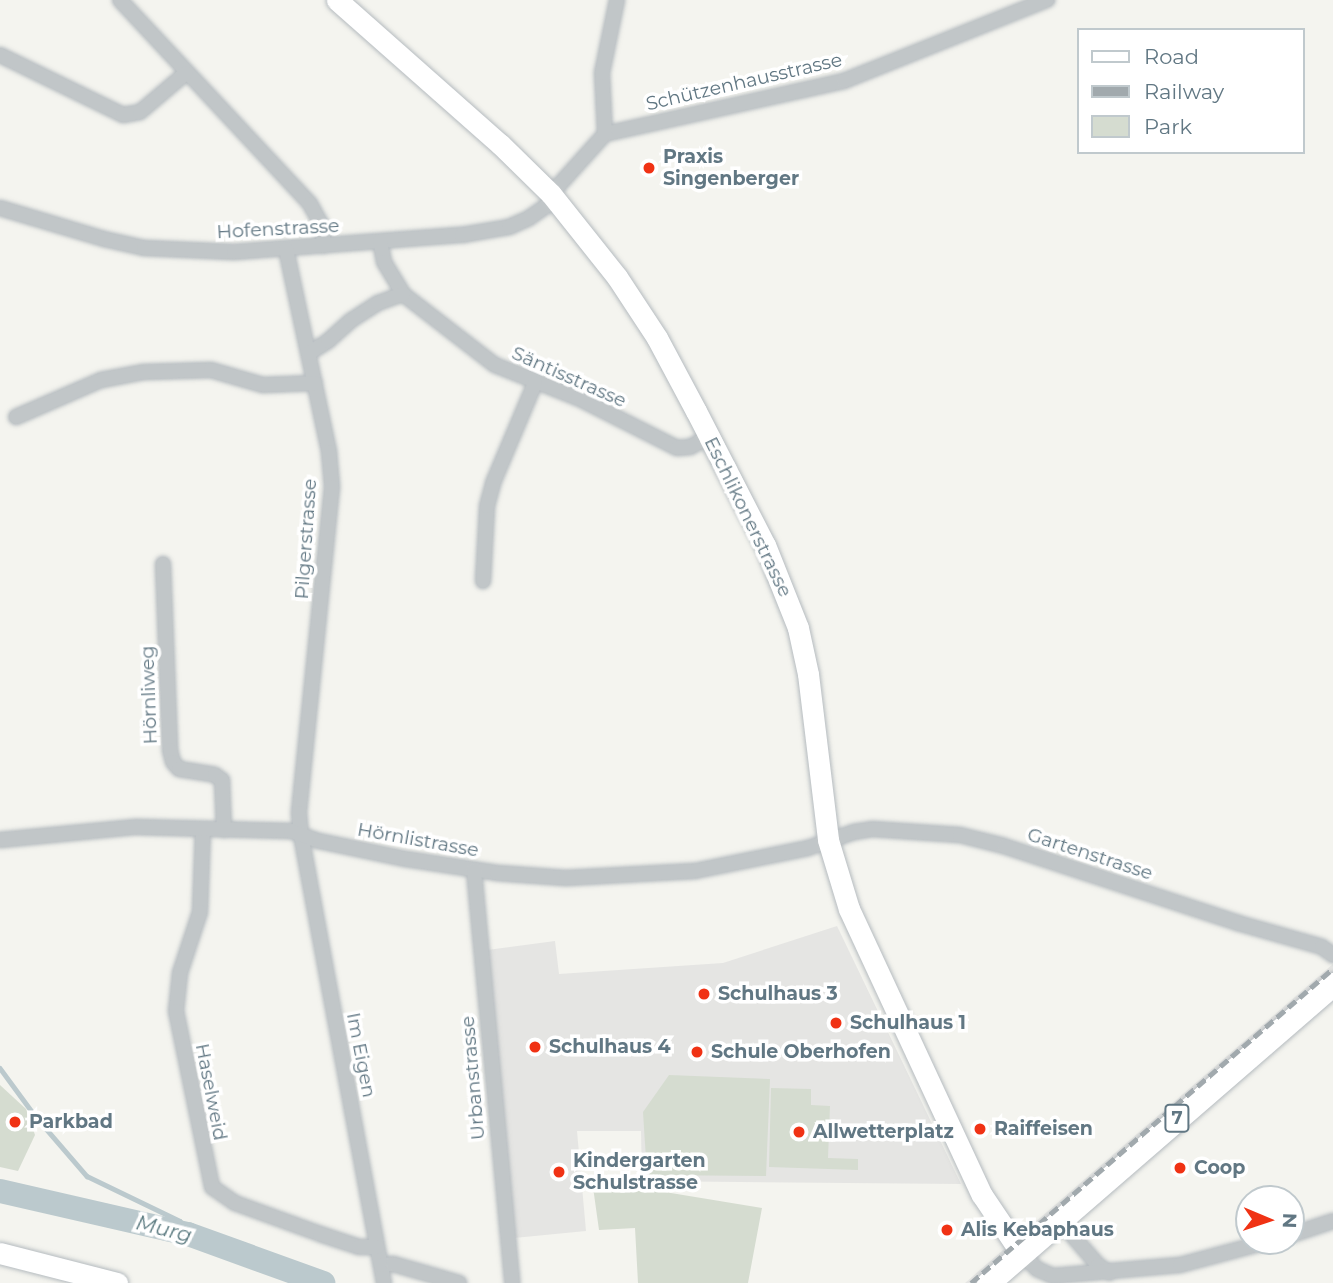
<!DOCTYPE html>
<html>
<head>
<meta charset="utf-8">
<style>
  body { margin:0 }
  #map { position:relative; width:1333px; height:1283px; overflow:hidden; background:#f4f4ef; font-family:Montserrat,sans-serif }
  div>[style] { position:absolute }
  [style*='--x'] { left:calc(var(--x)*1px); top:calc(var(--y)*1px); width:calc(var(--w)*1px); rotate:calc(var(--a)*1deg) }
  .built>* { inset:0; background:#e5e5e3 }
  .green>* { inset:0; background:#d5dcd0 }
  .stream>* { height:4.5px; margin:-2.25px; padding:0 2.25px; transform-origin:2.25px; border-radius:2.25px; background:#bbc9cd }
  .river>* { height:24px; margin:-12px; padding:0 12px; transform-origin:12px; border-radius:12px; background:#bbc9cd }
  .roads { filter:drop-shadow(0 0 2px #b5bbbf) drop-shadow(0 0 2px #b5bbbf) }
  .minor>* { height:14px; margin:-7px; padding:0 7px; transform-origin:7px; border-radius:7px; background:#c1c6c8 }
  .secondary>* { height:21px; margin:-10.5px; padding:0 10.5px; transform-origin:10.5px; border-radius:10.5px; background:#fff }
  .primary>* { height:23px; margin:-11.5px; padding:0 11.5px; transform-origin:11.5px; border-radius:11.5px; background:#fff }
  .rail>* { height:4.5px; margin-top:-2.25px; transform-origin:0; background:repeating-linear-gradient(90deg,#a1a9ad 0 10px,transparent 0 15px) }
  .dots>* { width:19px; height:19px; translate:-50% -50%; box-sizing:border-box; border:4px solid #fff; border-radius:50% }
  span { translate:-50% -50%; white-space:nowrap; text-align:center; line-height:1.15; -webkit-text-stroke:7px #fff; paint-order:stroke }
  .shield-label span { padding:2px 5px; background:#fff; border:2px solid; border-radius:5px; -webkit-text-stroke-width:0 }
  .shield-label { font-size:18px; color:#617783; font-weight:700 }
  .street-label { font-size:19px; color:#617783 }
  .poi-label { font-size:19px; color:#617783; font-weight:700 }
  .left { translate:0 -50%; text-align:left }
  .water-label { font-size:21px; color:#5c7b81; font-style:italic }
  .legend { position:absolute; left:1077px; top:28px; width:228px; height:126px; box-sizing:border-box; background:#fff; border:2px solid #c0c9cd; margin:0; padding:9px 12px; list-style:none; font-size:21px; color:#617783 }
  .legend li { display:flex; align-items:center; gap:14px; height:35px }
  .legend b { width:35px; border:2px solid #c0c9cd }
  .north { position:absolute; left:1235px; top:1185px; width:70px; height:70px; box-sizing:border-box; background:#fff; border:2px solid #c0c9cd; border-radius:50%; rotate:92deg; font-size:19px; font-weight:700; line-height:28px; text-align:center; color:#617783 }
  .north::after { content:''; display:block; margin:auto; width:24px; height:32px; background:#f03214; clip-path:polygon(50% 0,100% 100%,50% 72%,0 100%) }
</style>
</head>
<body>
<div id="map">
  <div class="built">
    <div style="clip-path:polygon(837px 926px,961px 1184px,642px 1181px,641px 1131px,577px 1131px,586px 1231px,514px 1238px,487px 950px,555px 941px,559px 974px,723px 963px)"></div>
    <div style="clip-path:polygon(1333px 964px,1333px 975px,979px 1283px,965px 1283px)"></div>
  </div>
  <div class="green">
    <div style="clip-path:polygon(669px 1075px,770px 1079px,766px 1176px,647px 1175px,643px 1112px)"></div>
    <div style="clip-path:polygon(0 1085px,26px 1109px,35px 1135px,18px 1171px,0 1167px)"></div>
    <div style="clip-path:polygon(771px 1088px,811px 1089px,811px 1105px,830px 1106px,828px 1158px,858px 1159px,858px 1170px,769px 1167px)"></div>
    <div style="clip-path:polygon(592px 1180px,762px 1208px,748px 1283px,638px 1283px,635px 1228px,599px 1230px)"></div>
  </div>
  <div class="stream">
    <div style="--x:0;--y:1068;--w:61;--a:53.7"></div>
    <div style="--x:36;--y:1117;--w:78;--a:49.2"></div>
    <div style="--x:87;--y:1176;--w:103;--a:25.8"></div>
    <div style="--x:180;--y:1221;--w:12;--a:76"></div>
  </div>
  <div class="river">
    <div style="--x:0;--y:1191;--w:193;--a:12.9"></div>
    <div style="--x:188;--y:1234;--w:144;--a:19.9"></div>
  </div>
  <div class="roads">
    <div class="minor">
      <div style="--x:120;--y:0;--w:279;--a:47"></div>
      <div style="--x:310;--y:204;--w:25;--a:61"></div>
      <div style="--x:322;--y:226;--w:20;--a:84"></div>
      <div style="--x:0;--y:55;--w:137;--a:26"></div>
      <div style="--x:123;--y:115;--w:17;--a:-10"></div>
      <div style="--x:140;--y:112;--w:60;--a:-40.3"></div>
      <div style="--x:605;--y:134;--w:245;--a:-12.5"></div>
      <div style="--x:844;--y:81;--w:219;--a:-21.8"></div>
      <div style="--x:551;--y:194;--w:81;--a:-48"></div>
      <div style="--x:605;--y:134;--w:61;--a:-92.8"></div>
      <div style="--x:602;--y:73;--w:75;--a:-78.4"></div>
      <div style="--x:0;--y:208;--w:109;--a:16.6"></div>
      <div style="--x:104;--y:239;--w:41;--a:12.7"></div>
      <div style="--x:144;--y:248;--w:90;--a:2.5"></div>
      <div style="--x:234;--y:252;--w:229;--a:-4.3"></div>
      <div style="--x:462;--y:235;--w:48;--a:-9.7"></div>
      <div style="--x:509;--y:227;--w:22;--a:-24"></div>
      <div style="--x:529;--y:218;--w:32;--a:-35"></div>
      <div style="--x:380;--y:241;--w:21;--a:79"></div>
      <div style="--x:384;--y:262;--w:37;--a:59"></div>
      <div style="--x:403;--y:294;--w:116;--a:37.7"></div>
      <div style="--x:495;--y:365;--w:89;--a:21.7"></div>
      <div style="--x:578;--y:398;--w:111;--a:26.8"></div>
      <div style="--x:677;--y:448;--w:13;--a:-4"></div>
      <div style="--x:690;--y:447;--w:21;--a:-28"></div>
      <div style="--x:286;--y:249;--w:208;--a:78"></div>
      <div style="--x:329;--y:452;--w:35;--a:85"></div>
      <div style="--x:332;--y:487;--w:328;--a:95.8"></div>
      <div style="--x:299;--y:813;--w:22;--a:85"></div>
      <div style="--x:301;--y:835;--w:456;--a:79.5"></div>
      <div style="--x:309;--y:353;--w:22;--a:-32"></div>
      <div style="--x:328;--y:341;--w:30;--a:-42"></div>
      <div style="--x:350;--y:321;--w:33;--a:-33"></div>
      <div style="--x:378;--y:303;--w:27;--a:-20"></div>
      <div style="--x:16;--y:417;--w:93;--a:-23.5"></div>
      <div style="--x:101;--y:380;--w:44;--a:-10.5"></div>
      <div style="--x:144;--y:372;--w:67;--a:-1.7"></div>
      <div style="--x:211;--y:370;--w:54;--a:16.1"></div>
      <div style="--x:263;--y:385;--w:52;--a:-2.2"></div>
      <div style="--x:163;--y:564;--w:186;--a:87.8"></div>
      <div style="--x:170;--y:750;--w:12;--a:76"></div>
      <div style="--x:173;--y:762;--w:9;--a:49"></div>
      <div style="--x:179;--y:769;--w:36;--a:9"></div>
      <div style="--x:215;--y:775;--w:9;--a:36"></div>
      <div style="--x:222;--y:780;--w:50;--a:87.7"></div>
      <div style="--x:483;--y:581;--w:75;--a:-86.9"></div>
      <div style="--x:487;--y:506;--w:24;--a:-75"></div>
      <div style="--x:493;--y:483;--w:108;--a:-67.2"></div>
      <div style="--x:203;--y:829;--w:83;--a:92.1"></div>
      <div style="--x:200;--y:912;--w:64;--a:108.2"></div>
      <div style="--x:180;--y:973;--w:38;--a:96"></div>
      <div style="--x:176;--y:1011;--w:180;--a:78.4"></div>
      <div style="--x:212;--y:1187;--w:28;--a:35"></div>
      <div style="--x:235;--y:1203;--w:90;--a:20"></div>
      <div style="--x:320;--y:1234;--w:41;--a:18.4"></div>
      <div style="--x:359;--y:1247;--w:18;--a:0"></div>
      <div style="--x:0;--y:840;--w:137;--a:-5.5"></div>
      <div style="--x:136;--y:827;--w:155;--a:1.5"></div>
      <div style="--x:291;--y:831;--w:30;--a:20"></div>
      <div style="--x:319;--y:841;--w:89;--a:11.7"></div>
      <div style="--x:406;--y:859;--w:92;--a:8.7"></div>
      <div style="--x:497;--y:873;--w:69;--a:4.1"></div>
      <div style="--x:566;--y:878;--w:129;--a:-3.1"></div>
      <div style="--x:695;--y:871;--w:115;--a:-11.5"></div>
      <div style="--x:808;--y:848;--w:49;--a:-19.2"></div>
      <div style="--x:854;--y:832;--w:18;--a:-9"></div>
      <div style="--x:872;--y:829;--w:88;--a:3.9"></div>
      <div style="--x:960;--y:835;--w:45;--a:14"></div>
      <div style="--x:1004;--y:846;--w:246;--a:18.2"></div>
      <div style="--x:1238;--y:923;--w:87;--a:15.9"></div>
      <div style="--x:1322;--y:947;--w:14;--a:36"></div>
      <div style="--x:474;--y:870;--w:415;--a:84.7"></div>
      <div style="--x:1059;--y:1220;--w:60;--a:49.1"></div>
      <div style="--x:1098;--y:1265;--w:14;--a:34"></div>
      <div style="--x:1291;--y:1235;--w:44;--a:-18.4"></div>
      <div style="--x:1021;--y:1253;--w:23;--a:45"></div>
      <div style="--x:1037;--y:1269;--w:17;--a:24"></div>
      <div style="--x:1053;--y:1276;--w:127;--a:-5"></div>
      <div style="--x:1180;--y:1265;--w:93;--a:-14.9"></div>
      <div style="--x:381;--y:1265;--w:12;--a:-5"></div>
      <div style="--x:393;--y:1264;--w:69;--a:16.1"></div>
    </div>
    <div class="secondary">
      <div style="--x:337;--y:0;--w:217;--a:41.5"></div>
      <div style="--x:500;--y:144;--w:71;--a:44.4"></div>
      <div style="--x:551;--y:194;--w:106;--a:51.5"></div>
      <div style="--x:617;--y:277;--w:73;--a:56.7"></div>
      <div style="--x:657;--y:338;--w:83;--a:61.9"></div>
      <div style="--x:696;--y:411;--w:151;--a:62.8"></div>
      <div style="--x:765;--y:545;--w:89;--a:68.3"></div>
      <div style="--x:798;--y:628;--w:47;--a:77.7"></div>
      <div style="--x:808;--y:674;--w:167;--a:83.1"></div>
      <div style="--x:828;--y:840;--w:72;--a:73.1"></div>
      <div style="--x:849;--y:909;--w:315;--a:65.1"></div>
      <div style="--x:982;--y:1195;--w:70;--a:56.1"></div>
      <div style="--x:0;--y:1253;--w:121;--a:14.4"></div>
    </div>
    <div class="primary">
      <div style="--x:988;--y:1283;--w:457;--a:-40.9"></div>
    </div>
  </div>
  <div class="rail">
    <div style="--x:971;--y:1283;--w:480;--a:-41"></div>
  </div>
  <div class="dots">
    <div style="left:649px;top:168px;background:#f03214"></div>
    <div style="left:704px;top:994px;background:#f03214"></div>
    <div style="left:836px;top:1023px;background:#f03214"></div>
    <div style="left:535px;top:1047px;background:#f03214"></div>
    <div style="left:697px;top:1052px;background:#f03214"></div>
    <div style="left:15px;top:1122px;background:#f03214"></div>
    <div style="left:980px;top:1129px;background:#f03214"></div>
    <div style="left:799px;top:1132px;background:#f03214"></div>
    <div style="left:1180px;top:1168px;background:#f03214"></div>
    <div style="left:559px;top:1172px;background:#f03214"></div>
    <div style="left:947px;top:1230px;background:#f03214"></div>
  </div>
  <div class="shield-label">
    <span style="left:1177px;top:1118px">7</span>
  </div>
  <div class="street-label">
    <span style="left:744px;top:82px;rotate:-13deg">Schützenhausstrasse</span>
    <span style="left:278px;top:229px;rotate:-3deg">Hofenstrasse</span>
    <span style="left:569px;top:377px;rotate:24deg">Säntisstrasse</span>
    <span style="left:748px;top:517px;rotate:64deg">Eschlikonerstrasse</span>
    <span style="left:306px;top:539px;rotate:-86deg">Pilgerstrasse</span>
    <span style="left:149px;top:695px;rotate:-92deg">Hörnliweg</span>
    <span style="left:418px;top:840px;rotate:10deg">Hörnlistrasse</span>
    <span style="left:1090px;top:854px;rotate:18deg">Gartenstrasse</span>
    <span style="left:361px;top:1055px;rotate:79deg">Im Eigen</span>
    <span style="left:473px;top:1078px;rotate:-95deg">Urbanstrasse</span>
    <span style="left:211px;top:1092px;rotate:79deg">Haselweid</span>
  </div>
  <div class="poi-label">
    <span class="left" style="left:663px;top:168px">Praxis<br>Singenberger</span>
    <span class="left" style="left:718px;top:994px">Schulhaus 3</span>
    <span class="left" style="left:850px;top:1023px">Schulhaus 1</span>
    <span class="left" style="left:549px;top:1047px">Schulhaus 4</span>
    <span class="left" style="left:711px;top:1052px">Schule Oberhofen</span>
    <span class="left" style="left:29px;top:1122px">Parkbad</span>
    <span class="left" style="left:994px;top:1129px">Raiffeisen</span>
    <span class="left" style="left:813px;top:1132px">Allwetterplatz</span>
    <span class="left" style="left:573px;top:1172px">Kindergarten<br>Schulstrasse</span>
    <span class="left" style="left:1194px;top:1168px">Coop</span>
    <span class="left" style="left:961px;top:1230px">Alis Kebaphaus</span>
  </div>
  <div class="water-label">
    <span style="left:164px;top:1229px;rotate:14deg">Murg</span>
  </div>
  <ul class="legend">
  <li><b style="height:9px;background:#fff"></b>Road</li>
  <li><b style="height:9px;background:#a1a9ad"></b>Railway</li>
  <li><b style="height:19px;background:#d5dcd0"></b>Park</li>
  </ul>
  <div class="north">N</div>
</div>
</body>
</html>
